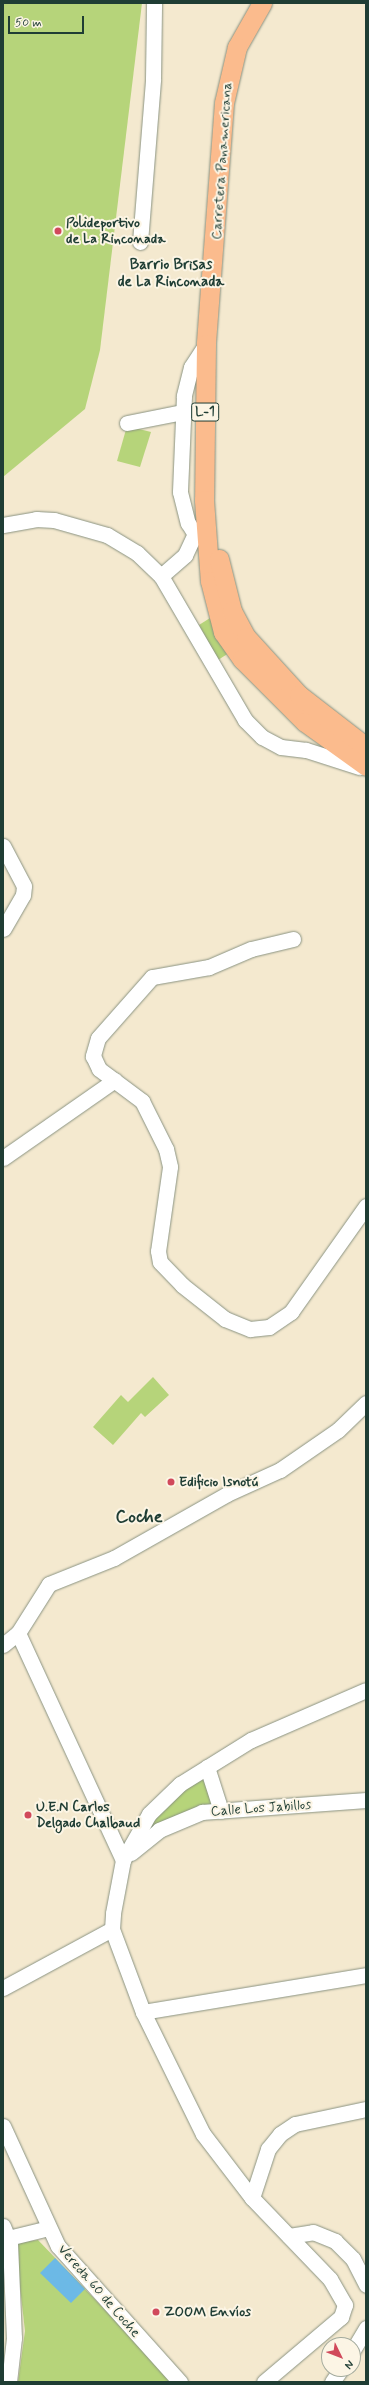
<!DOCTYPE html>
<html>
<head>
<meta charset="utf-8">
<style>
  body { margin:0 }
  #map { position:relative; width:369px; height:2385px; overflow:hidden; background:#f4e9cf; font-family:Mynerve,sans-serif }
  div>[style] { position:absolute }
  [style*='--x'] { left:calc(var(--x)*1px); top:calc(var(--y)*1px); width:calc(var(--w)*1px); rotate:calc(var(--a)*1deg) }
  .green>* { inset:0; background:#b6d47a }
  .water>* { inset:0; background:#6cb9e6 }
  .roads { filter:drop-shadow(0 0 1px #8a9382) drop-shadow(0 0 1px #8a9382) }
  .minor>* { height:15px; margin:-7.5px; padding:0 7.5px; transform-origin:7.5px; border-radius:7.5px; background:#fff }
  .major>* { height:19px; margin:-9.5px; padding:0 9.5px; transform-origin:9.5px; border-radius:9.5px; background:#fbbb8d }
  .dots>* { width:11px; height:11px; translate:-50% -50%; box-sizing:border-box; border:2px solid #fcf5e5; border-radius:50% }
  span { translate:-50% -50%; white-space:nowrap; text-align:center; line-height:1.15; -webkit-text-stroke:4px #fcf5e5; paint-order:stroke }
  .shield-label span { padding:1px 3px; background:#fcf5e5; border:1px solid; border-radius:3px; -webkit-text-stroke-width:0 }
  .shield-label { font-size:13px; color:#1f3d34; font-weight:700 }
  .street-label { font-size:14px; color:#1f3d34 }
  .poi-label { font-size:14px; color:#1f3d34; font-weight:700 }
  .left { translate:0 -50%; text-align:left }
  .neighbourhood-label { font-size:15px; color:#1f3d34; font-weight:700 }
  .district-label { font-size:18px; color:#1f3d34; font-weight:700 }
  .frame { position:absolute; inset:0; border:4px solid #1f3d34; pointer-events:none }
  .north { position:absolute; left:321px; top:2337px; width:40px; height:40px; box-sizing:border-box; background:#fcf5e5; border:1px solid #a4ab9e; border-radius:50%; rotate:133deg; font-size:11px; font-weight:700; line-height:16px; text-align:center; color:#1f3d34 }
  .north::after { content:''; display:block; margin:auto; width:14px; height:18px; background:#d1495b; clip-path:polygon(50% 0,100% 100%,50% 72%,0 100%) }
  .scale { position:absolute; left:8px; top:16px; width:76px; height:18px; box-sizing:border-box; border:2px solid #1f3d34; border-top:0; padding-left:5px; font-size:12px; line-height:14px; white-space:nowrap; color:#1f3d34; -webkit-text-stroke:3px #fcf5e5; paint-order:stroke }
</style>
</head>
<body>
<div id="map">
  <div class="green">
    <div style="clip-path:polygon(3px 3px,142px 3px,100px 350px,85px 409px,3px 477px)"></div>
    <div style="clip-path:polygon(127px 426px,151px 432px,140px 467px,117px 461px)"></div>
    <div style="clip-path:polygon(210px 618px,229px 653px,218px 660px,199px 625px)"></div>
    <div style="clip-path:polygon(153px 1377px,169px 1395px,145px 1417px,141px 1413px,113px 1445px,93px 1427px,121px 1395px,128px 1402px)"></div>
    <div style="clip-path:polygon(206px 1770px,218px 1809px,137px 1846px,151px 1816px)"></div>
    <div style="clip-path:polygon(38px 2240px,174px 2382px,18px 2382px,25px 2331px,15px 2243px)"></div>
  </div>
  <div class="water">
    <div style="clip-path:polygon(55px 2258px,85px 2289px,71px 2303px,40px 2273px)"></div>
  </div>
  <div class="roads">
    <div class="minor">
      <div style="--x:140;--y:242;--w:164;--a:-85.4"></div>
      <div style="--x:153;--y:79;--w:76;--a:-89.2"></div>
      <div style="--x:206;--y:344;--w:27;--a:123"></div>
      <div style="--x:191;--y:367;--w:30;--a:104"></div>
      <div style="--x:184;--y:396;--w:96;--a:92.4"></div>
      <div style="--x:180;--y:492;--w:32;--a:76"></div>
      <div style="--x:188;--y:523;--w:13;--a:58"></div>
      <div style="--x:195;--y:534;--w:13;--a:27"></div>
      <div style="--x:127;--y:423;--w:56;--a:-11.3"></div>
      <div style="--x:3;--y:525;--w:34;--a:-10"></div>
      <div style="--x:36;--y:519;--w:18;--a:3"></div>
      <div style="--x:54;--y:520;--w:55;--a:15.8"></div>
      <div style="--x:107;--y:535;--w:35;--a:31"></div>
      <div style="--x:137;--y:553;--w:33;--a:44"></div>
      <div style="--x:161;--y:576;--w:167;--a:59.7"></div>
      <div style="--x:245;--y:720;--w:24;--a:45"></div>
      <div style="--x:262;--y:737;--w:21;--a:28"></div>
      <div style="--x:281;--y:747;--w:25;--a:7"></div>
      <div style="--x:306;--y:750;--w:56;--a:17.8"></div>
      <div style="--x:161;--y:576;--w:32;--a:-41"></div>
      <div style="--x:185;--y:555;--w:23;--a:-65"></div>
      <div style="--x:3;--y:846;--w:45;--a:62.3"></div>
      <div style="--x:24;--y:886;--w:9;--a:96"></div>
      <div style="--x:23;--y:895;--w:39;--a:120"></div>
      <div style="--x:293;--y:939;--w:43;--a:166.6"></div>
      <div style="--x:251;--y:949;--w:46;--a:156.8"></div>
      <div style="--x:209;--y:967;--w:58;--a:170"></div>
      <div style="--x:152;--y:977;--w:81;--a:131.5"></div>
      <div style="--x:98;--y:1038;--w:19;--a:106"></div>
      <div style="--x:93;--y:1056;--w:14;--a:65"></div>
      <div style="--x:99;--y:1069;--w:54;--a:36.7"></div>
      <div style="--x:142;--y:1101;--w:54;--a:63.4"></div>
      <div style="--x:166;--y:1149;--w:18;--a:77"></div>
      <div style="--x:170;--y:1167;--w:85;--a:98.1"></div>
      <div style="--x:158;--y:1251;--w:11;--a:80"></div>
      <div style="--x:160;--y:1262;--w:32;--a:46"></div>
      <div style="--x:182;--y:1285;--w:55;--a:38.3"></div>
      <div style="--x:225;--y:1319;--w:27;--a:22"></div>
      <div style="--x:250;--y:1329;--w:19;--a:-6"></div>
      <div style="--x:269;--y:1327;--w:27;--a:-34"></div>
      <div style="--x:291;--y:1312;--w:130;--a:-54.7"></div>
      <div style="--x:3;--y:1158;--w:136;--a:-34.9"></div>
      <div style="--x:18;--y:1633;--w:250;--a:65.2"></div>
      <div style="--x:3;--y:1645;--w:19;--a:-39"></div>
      <div style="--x:18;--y:1633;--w:58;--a:-57.7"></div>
      <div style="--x:49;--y:1584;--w:70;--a:-21.8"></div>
      <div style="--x:114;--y:1558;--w:130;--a:-29.5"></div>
      <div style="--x:227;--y:1494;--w:58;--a:-24.4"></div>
      <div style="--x:280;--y:1470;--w:70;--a:-34.6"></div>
      <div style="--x:338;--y:1430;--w:39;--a:-44"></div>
      <div style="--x:207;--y:1767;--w:46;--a:72.3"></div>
      <div style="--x:131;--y:1853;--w:36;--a:-39"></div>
      <div style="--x:159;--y:1830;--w:47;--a:-22.7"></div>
      <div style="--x:202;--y:1812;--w:164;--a:-4.2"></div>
      <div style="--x:3;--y:1988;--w:124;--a:-28.4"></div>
      <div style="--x:143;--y:2012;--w:226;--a:-9.4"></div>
      <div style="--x:3;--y:2126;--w:132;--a:65.4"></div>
      <div style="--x:58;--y:2246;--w:183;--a:48.1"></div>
      <div style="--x:252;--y:2198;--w:52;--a:-71.9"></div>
      <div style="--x:268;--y:2149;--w:19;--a:-51"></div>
      <div style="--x:280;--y:2134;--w:18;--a:-34"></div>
      <div style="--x:295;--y:2124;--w:73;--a:-11.9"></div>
      <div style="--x:3;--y:2226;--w:18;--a:68"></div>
      <div style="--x:10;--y:2243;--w:95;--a:87.6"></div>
      <div style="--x:14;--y:2338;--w:44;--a:96.5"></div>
      <div style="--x:289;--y:2236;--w:24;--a:-9"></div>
      <div style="--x:313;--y:2232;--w:24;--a:22"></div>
      <div style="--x:335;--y:2241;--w:25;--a:45"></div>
      <div style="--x:353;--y:2259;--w:29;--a:63"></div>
      <div style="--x:8;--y:2238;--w:42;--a:-13.7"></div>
      <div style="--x:353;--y:2350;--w:26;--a:-59"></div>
      <div style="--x:264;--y:2382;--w:101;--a:-40.2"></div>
      <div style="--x:341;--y:2317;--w:13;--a:-72"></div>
      <div style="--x:345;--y:2305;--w:30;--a:-120"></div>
      <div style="--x:330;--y:2279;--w:112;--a:-133.9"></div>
      <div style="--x:252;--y:2198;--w:81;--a:-127.4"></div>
      <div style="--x:203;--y:2134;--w:136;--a:-116.2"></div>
      <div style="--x:143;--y:2012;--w:89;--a:-110.5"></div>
      <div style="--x:112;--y:1929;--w:16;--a:-86"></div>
      <div style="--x:113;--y:1913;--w:54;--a:-79.3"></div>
      <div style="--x:123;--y:1860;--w:53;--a:-60.5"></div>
      <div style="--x:149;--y:1814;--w:43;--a:-44.1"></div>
      <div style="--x:180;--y:1784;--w:84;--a:-31.8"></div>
      <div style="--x:251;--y:1740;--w:125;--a:-23.5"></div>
      <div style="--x:332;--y:2382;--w:16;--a:-55"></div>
    </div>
    <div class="major">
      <div style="--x:262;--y:3;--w:51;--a:119.6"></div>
      <div style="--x:237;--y:47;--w:57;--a:103.1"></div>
      <div style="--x:224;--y:103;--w:242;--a:94.3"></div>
      <div style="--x:206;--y:344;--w:156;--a:90.7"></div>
      <div style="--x:204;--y:500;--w:81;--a:85.8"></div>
      <div style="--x:210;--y:581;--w:53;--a:75.7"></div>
      <div style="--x:223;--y:632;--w:33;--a:55"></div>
      <div style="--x:242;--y:659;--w:89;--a:45"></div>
      <div style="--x:305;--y:722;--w:75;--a:35.8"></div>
      <div style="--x:219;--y:559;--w:54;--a:76"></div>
      <div style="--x:232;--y:611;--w:30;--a:62"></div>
      <div style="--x:246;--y:637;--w:79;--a:47.6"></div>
      <div style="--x:299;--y:695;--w:85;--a:37.8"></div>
    </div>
  </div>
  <div class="dots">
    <div style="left:58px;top:231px;background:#d1495b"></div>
    <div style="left:171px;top:1482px;background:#d1495b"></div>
    <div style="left:28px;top:1815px;background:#d1495b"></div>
    <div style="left:156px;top:2312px;background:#d1495b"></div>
  </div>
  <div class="shield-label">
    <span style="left:205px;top:412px">L-1</span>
  </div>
  <div class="street-label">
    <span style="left:222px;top:161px;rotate:-86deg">Carretera Panamericana</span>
    <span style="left:261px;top:1808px;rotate:-4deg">Calle Los Jabillos</span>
    <span style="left:99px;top:2291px;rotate:49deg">Vereda 60 de Coche</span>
  </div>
  <div class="poi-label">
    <span class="left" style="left:66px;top:231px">Polideportivo<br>de La Rinconada</span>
    <span class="left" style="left:179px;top:1482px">Edificio Isnotú</span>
    <span class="left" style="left:36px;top:1815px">U.E.N Carlos<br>Delgado Chalbaud</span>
    <span class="left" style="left:164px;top:2312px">ZOOM Envíos</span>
  </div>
  <div class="neighbourhood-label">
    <span style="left:171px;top:274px">Barrio Brisas<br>de La Rinconada</span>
  </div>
  <div class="district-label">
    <span style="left:139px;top:1517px">Coche</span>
  </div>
  <div class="frame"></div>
  <div class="north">N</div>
  <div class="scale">50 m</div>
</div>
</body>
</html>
